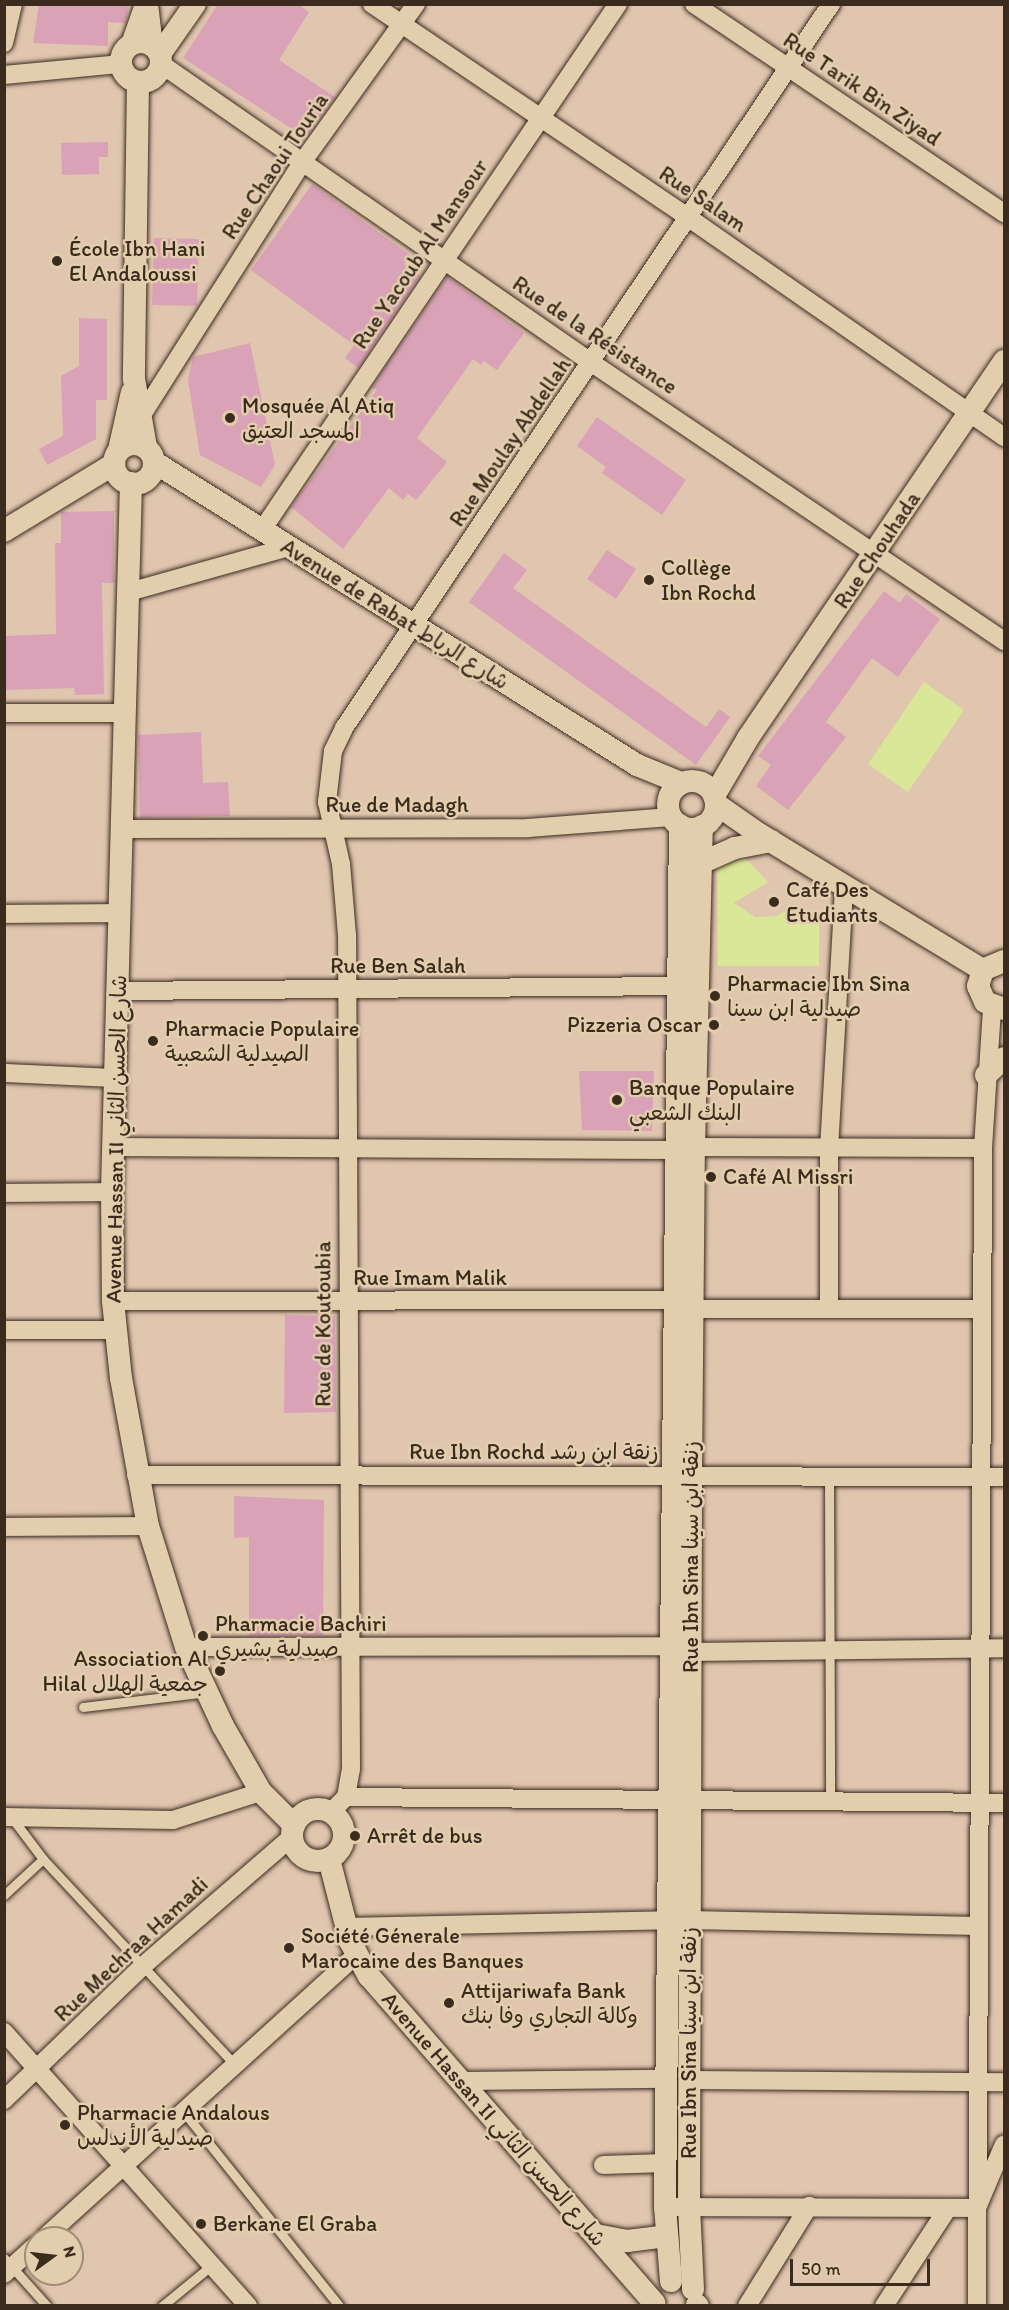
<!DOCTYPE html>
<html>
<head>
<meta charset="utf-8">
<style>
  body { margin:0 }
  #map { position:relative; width:1009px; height:2310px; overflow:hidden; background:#e0c5af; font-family:Itim,"Playpen Sans Arabic",sans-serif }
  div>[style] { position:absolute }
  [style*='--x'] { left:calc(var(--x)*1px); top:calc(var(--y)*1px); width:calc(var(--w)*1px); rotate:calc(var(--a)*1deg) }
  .green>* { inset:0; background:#dae698 }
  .building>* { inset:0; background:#d9a2b6 }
  .roads { filter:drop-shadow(0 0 2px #3b2a1e) drop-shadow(0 0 2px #3b2a1e) }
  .service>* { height:9px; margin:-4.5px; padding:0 4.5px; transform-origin:4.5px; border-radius:4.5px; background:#e2cead }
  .minor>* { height:18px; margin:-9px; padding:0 9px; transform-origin:9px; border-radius:9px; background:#e2cead }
  .tertiary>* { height:22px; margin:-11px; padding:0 11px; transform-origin:11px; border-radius:11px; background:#e2cead }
  .tertiary>.ring { margin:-11px; padding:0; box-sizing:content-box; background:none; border:22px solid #e2cead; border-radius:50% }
  .dots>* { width:16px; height:16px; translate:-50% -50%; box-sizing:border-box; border:3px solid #e2cead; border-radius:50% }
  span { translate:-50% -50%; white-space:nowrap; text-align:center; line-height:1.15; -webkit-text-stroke:5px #e2cead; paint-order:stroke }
  .street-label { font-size:22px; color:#3b2a1e }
  .poi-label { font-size:22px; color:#3b2a1e }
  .left { translate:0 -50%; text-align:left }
  .right { translate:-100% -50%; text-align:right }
  .frame { position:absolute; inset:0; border:6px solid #3b2a1e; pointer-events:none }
  .north { position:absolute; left:24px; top:2226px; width:60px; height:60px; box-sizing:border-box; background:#e2cead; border:2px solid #9f8c74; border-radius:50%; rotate:75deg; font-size:16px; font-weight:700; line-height:24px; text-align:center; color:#3b2a1e }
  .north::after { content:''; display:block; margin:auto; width:21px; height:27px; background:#3b2a1e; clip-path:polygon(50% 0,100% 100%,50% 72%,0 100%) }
  .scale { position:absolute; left:790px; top:2259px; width:140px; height:27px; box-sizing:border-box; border:3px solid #3b2a1e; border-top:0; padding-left:8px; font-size:18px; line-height:21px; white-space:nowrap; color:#3b2a1e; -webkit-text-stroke:4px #e2cead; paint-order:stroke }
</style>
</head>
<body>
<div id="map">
  <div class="green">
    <div style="clip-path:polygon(924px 682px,964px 710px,908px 792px,868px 764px)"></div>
    <div style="clip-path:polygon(744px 857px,768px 882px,734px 903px,755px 917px,776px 916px,789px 909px,819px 919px,819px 966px,718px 966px,717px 861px)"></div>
  </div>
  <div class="building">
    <div style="clip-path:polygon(39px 4px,128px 4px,127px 17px,125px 23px,108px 22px,108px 46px,33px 43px)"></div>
    <div style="clip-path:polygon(218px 4px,298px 4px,309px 12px,279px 60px,335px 97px,306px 138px,183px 58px)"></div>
    <div style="clip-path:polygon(108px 142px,108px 157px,99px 157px,99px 174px,62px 175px,61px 143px)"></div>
    <div style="clip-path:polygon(312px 184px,410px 255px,404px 264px,420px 276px,358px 368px,345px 358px,354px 345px,251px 270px)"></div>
    <div style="clip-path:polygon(154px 238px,199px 239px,197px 306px,152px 305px)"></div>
    <div style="clip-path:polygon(447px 277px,524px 333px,497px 370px,484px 361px,481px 365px,473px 359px,417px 438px,447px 462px,416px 500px,408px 494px,403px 500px,389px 488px,343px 549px,291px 507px,377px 390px,372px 387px)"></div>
    <div style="clip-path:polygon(79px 318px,107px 319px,107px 400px,96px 400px,96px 439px,47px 465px,39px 449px,63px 436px,61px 376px,79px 366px)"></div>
    <div style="clip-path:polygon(250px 343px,275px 465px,261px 487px,200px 455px,188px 380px,193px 357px)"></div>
    <div style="clip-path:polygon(597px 417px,686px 480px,662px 515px,602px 473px,606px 467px,577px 446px)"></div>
    <div style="clip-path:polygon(114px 511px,114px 583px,102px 583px,104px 694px,75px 695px,74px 688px,4px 690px,4px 636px,56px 634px,55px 543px,61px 543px,61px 512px)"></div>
    <div style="clip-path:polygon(607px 550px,636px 569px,616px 599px,587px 579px)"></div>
    <div style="clip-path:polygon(504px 553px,527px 570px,513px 588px,706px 727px,719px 709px,730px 717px,696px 765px,469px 602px)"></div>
    <div style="clip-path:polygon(884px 591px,900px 603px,906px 594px,940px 619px,898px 677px,872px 658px,826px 722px,846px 737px,788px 810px,756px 786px,771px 765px,758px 756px)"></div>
    <div style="clip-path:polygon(201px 732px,203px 783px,228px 782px,230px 816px,140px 818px,138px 735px)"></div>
    <div style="clip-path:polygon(579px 1071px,654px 1071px,652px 1131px,582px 1130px)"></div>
    <div style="clip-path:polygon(285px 1315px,335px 1316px,336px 1412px,284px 1413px)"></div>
    <div style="clip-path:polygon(234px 1496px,324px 1500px,323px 1635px,249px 1636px,249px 1537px,234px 1538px)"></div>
  </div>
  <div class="roads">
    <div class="service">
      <div style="--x:829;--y:1477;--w:325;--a:89.8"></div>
      <div style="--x:83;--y:1707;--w:125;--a:-6.9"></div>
      <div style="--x:12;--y:1818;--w:51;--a:52.9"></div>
      <div style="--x:4;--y:1895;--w:53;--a:-42.7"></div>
      <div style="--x:43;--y:1859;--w:282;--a:47"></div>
      <div style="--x:183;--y:2111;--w:250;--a:51.3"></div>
      <div style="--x:4;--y:2258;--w:64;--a:48.1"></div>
      <div style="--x:162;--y:2306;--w:65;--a:-39.4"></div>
    </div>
    <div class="minor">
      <div style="--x:149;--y:4;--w:42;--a:83.2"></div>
      <div style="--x:372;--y:4;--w:382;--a:34"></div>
      <div style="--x:689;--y:218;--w:384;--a:34.8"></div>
      <div style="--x:694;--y:4;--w:374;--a:34"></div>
      <div style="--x:4;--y:43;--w:40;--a:-77"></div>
      <div style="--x:130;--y:44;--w:42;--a:-70.7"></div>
      <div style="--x:161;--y:64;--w:525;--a:34.75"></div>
      <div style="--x:592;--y:363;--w:497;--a:34"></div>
      <div style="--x:4;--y:75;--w:118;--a:-5.4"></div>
      <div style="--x:140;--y:418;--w:301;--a:-57.6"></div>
      <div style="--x:301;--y:164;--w:197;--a:-54.3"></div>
      <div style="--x:262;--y:530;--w:635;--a:-55.91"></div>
      <div style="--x:129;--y:592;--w:166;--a:-15.7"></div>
      <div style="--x:4;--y:713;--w:121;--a:0"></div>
      <div style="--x:122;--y:829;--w:406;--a:-0.1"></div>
      <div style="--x:528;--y:828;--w:143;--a:-4.4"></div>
      <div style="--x:4;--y:914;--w:116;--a:-0.5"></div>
      <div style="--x:117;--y:991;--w:561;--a:-0.51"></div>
      <div style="--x:4;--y:1073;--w:111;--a:2.6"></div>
      <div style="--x:113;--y:1147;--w:563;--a:0.31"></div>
      <div style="--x:694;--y:1147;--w:289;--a:0.2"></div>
      <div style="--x:4;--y:1193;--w:108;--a:-0.5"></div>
      <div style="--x:113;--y:1301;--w:561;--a:-0.1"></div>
      <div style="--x:829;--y:1308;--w:159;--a:-90"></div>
      <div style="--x:829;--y:1149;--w:263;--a:-86.7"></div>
      <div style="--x:693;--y:1309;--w:289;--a:0"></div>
      <div style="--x:4;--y:1330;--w:112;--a:0"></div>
      <div style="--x:136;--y:1475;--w:868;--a:0.13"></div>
      <div style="--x:4;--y:1527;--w:144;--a:-0.4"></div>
      <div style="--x:186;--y:1647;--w:485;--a:-0.1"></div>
      <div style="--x:690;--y:1652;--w:314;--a:-0.7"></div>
      <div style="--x:346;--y:1797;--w:658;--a:0.52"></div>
      <div style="--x:330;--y:1813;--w:23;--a:-45"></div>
      <div style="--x:346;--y:1797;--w:28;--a:-80"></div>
      <div style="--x:351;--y:1769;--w:834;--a:-90.27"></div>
      <div style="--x:347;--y:935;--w:71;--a:-94.8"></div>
      <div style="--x:341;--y:864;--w:64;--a:-102.7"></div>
      <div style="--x:327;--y:802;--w:51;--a:-83.3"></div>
      <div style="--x:333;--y:751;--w:25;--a:-64"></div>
      <div style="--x:344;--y:728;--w:873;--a:-56.07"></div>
      <div style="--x:4;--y:1817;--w:169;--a:1"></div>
      <div style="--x:173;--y:1820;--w:92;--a:-17.7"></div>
      <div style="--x:689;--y:1920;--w:290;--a:1.2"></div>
      <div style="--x:345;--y:1927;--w:323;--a:-1.2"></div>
      <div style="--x:4;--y:2032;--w:367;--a:48.3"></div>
      <div style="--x:689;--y:2080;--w:315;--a:0.4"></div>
      <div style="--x:463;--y:2081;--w:203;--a:-0.6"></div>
      <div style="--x:4;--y:2100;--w:194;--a:-44"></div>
      <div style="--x:144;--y:1965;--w:196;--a:-40.9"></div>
      <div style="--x:603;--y:2165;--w:62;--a:-1.8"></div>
      <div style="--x:665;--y:2207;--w:312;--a:0.2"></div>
      <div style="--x:977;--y:2208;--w:69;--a:-67.1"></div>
      <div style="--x:44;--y:2238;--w:421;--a:-42.2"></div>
      <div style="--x:4;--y:2274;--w:43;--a:-42.2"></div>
      <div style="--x:747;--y:2306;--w:118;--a:-58.2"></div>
      <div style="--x:884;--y:2306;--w:117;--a:-56.9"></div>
      <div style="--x:977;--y:2306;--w:1158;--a:-89.7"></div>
      <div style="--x:983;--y:1148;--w:141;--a:-86.3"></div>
    </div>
    <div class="tertiary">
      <div class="ring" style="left:121px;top:42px;width:18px;height:18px"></div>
      <div style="--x:160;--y:54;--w:61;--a:-55"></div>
      <div style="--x:138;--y:82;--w:297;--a:90.8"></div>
      <div style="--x:134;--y:379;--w:69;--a:80"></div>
      <div class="ring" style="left:114px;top:444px;width:18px;height:18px"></div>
      <div style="--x:119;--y:450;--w:59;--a:-77.4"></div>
      <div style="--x:154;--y:462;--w:570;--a:32.1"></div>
      <div style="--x:637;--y:765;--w:48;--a:22.2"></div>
      <div style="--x:131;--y:483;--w:709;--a:91.54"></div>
      <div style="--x:112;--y:1192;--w:109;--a:89.5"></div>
      <div style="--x:113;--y:1301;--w:77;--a:84.1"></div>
      <div style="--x:121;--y:1378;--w:150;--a:79.7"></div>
      <div style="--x:148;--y:1526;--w:127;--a:72.6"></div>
      <div style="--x:186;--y:1647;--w:87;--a:64.9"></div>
      <div style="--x:223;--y:1726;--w:76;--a:60.1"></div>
      <div style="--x:261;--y:1792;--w:47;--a:45"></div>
      <div style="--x:4;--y:531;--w:129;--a:-31.3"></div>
      <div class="ring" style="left:668px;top:781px;width:26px;height:26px"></div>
      <div style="--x:714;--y:796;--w:67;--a:-59.6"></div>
      <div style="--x:748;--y:738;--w:456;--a:-55.8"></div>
      <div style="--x:716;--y:804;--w:52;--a:34.9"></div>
      <div style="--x:759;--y:834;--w:262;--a:31.3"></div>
      <div style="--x:701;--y:863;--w:37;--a:-24"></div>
      <div style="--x:735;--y:848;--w:37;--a:-11"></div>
      <div style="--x:1004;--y:961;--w:23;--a:157"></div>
      <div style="--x:983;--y:970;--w:17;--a:107"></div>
      <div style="--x:978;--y:986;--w:17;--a:66"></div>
      <div style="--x:985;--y:1002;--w:20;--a:20"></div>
      <div style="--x:986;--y:1075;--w:25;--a:-43"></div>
      <div class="ring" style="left:292px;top:1809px;width:30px;height:30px"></div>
      <div style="--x:329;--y:1859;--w:85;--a:75.6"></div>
      <div style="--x:350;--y:1941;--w:40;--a:62"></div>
      <div style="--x:369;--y:1976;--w:434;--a:48.9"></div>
      <div style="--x:596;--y:2235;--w:32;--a:11"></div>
      <div style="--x:627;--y:2241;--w:38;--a:-7"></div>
      <div style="--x:671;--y:2281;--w:74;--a:-94.6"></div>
      <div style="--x:665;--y:2207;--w:1382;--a:-89.38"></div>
      <div style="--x:693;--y:2289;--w:82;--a:-92.8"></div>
      <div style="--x:689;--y:2207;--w:730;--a:-89.84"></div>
      <div style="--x:691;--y:1477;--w:330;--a:-89.5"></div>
      <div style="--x:694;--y:1147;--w:321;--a:-88.6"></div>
      <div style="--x:697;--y:2305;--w:1;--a:45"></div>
    </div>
  </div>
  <div class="dots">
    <div style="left:57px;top:261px;background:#3b2a1e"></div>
    <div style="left:230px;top:418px;background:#3b2a1e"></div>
    <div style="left:649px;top:580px;background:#3b2a1e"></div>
    <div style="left:774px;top:902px;background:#3b2a1e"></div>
    <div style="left:715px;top:996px;background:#3b2a1e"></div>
    <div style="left:714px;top:1025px;background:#3b2a1e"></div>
    <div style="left:153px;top:1041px;background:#3b2a1e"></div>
    <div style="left:617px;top:1100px;background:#3b2a1e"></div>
    <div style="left:711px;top:1177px;background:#3b2a1e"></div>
    <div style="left:203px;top:1636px;background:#3b2a1e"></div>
    <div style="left:220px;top:1671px;background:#3b2a1e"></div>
    <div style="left:355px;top:1836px;background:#3b2a1e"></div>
    <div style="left:289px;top:1948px;background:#3b2a1e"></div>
    <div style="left:449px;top:2003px;background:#3b2a1e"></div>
    <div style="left:65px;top:2125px;background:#3b2a1e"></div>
    <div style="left:201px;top:2224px;background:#3b2a1e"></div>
  </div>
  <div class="street-label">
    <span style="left:862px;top:89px;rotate:34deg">Rue Tarik Bin Ziyad</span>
    <span style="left:275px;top:166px;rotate:-56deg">Rue Chaoui Touria</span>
    <span style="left:703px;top:199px;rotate:34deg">Rue Salam</span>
    <span style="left:420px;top:254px;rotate:-56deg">Rue Yacoub Al Mansour</span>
    <span style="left:595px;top:335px;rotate:34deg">Rue de la Résistance</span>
    <span style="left:510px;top:442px;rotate:-56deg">Rue Moulay Abdellah</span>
    <span style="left:877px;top:550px;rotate:-56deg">Rue Chouhada</span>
    <span style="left:395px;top:614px;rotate:32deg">Avenue de Rabat شارع الرباط</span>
    <span style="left:397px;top:805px">Rue de Madagh</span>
    <span style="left:398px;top:966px">Rue Ben Salah</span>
    <span style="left:116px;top:1139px;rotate:-89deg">Avenue Hassan II شارع الحسن الثاني</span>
    <span style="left:430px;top:1278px">Rue Imam Malik</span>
    <span style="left:323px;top:1324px;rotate:-90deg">Rue de Koutoubia</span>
    <span style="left:534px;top:1452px">Rue Ibn Rochd زنقة ابن رشد</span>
    <span style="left:691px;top:1557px;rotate:-90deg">Rue Ibn Sina زنقة ابن سينا</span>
    <span style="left:131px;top:1949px;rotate:-43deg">Rue Mechraa Hamadi</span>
    <span style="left:689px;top:2043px;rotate:-90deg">Rue Ibn Sina زنقة ابن سينا</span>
    <span style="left:494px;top:2119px;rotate:49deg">Avenue Hassan II شارع الحسن الثاني</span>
  </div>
  <div class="poi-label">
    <span class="left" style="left:69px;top:261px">École Ibn Hani<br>El Andaloussi</span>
    <span class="left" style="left:242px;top:418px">Mosquée Al Atiq<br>المسجد العتيق</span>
    <span class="left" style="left:661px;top:580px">Collège<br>Ibn Rochd</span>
    <span class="left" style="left:786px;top:902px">Café Des<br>Etudiants</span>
    <span class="left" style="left:727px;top:996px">Pharmacie Ibn Sina<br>صيدلية ابن سينا</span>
    <span class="right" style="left:702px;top:1025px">Pizzeria Oscar</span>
    <span class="left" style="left:165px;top:1041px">Pharmacie Populaire<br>الصيدلية الشعبية</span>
    <span class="left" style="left:629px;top:1100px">Banque Populaire<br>البنك الشعبي</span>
    <span class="left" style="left:723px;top:1177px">Café Al Missri</span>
    <span class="left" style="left:215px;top:1636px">Pharmacie Bachiri<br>صيدلية بشيري</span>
    <span class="right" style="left:208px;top:1671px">Association Al<br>Hilal جمعية الهلال</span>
    <span class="left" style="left:367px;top:1836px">Arrêt de bus</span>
    <span class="left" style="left:301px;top:1948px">Société Génerale<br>Marocaine des Banques</span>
    <span class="left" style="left:461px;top:2003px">Attijariwafa Bank<br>وكالة التجاري وفا بنك</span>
    <span class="left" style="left:77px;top:2125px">Pharmacie Andalous<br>صيدلية الأندلس</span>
    <span class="left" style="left:213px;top:2224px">Berkane El Graba</span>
  </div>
  <div class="frame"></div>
  <div class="north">N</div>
  <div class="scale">50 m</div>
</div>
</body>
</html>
